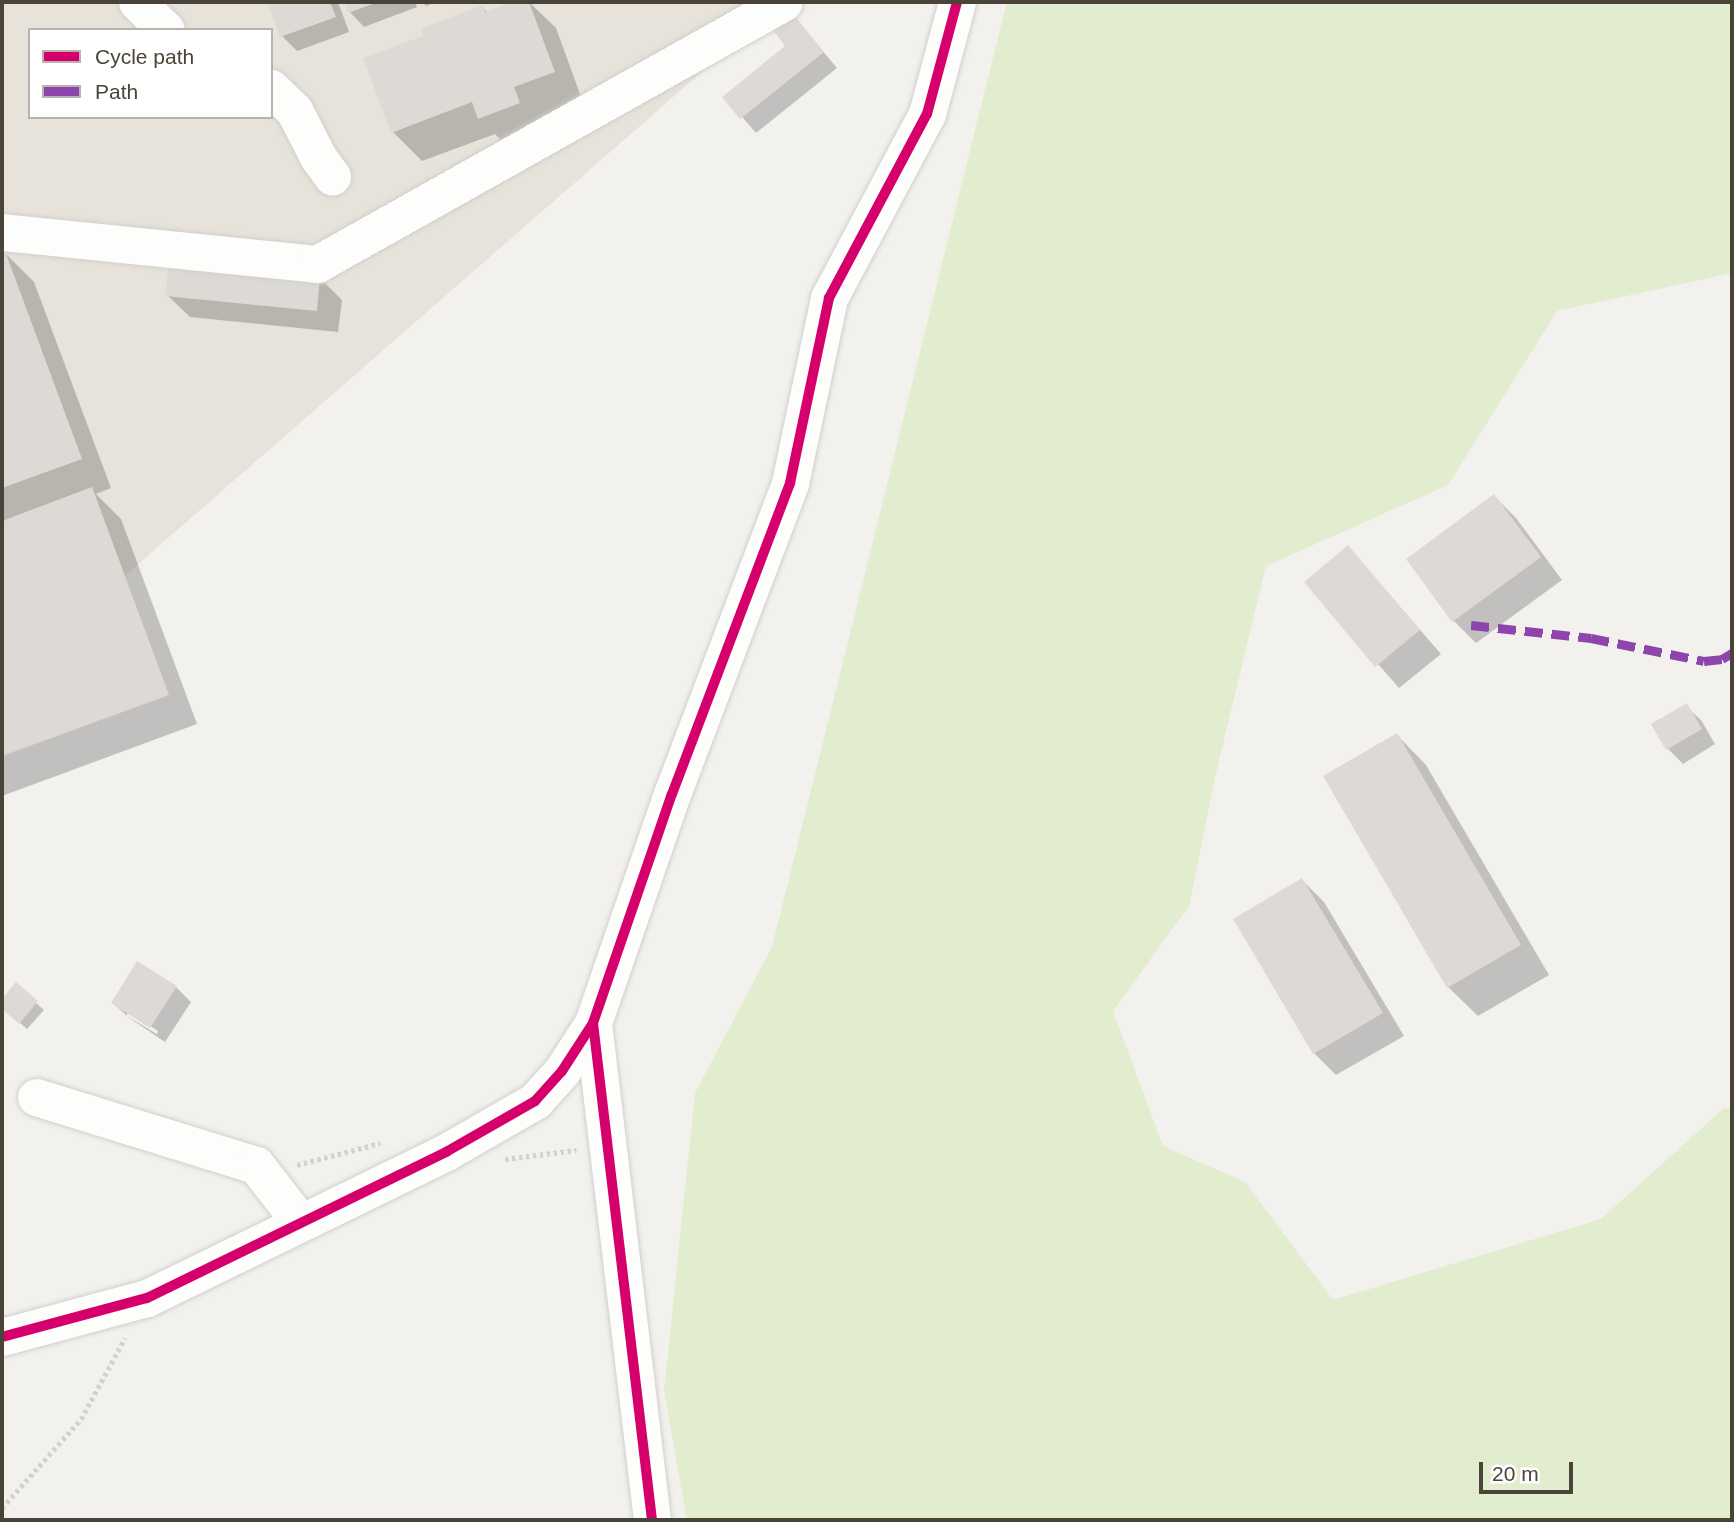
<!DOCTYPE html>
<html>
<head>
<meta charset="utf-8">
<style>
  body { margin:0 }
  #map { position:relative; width:1734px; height:1522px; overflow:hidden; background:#f3f1ee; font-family:Arial,sans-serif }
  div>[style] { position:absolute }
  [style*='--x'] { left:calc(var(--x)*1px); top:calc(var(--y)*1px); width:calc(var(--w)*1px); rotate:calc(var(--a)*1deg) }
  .residential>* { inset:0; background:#e7e3db }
  .green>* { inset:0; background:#e1edce }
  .shadow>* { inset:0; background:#0003 }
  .building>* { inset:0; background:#dddad6 }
  .path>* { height:4.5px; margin-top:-2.25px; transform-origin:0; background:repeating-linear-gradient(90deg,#d3d1cc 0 3.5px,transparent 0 7px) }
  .roads { filter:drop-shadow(0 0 2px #d1cfcb) drop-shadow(0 0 2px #d1cfcb) }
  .minor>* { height:37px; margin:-18.5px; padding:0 18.5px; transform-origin:18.5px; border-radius:18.5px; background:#fdfdfc }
  .quiet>* { height:9px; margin-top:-4.5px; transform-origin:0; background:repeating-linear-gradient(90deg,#8e44ad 0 18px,transparent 0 27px) }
  .cycleway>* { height:10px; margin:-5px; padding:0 5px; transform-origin:5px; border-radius:5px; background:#d6006c }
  span { translate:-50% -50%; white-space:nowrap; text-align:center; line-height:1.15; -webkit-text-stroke:5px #fff; paint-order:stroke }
  .frame { position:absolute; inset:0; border:4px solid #4a4338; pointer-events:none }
  .legend { position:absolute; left:28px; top:28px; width:245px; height:91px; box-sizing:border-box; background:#fff; border:2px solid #b7b4af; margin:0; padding:9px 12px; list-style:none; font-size:21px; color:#4a4338 }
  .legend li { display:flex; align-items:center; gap:14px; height:35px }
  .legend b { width:35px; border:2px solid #b7b4af }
  .scale { position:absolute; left:1479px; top:1462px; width:94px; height:32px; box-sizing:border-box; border:4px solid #4a4338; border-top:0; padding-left:9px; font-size:21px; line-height:24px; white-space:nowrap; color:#4a4338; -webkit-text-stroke:5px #fff; paint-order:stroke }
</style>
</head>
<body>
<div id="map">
  <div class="residential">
    <div style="clip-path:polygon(evenodd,2px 2px,782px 2px,2px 683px,2px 2px,30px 30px,271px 30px,271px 117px,30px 117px,30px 30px)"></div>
  </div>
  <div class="green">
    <div style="clip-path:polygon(1007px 2px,1732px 2px,1732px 273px,1557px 311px,1448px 485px,1266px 566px,1216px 773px,1189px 906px,1113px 1011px,1163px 1146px,1245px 1182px,1333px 1300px,1601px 1219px,1724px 1108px,1732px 1109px,1732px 1520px,687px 1520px,664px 1391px,695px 1093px,772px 947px)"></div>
  </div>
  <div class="shadow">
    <div style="clip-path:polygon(269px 2px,338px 2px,349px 32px,297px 51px,282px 36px)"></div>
    <div style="clip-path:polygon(345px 2px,415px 2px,417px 7px,364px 27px,350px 12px)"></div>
    <div style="clip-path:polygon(422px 2px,437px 2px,426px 6px)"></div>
    <div style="clip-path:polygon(518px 2px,529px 2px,556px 28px,583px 102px,509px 148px,495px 134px,422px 161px,393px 132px,426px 37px,482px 7px,488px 13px)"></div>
    <div style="clip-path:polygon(789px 11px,837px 68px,756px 133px,725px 97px,788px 47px)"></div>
    <div style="clip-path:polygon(5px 253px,34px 282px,111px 488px,96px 494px,121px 519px,197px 724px,2px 796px,2px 254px)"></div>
    <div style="clip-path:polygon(319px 277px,342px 300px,338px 332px,190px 317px,167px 295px)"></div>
    <div style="clip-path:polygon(1494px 496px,1516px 518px,1562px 580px,1476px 643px,1453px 620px)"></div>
    <div style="clip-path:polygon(1348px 547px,1441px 654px,1399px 688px,1306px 582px)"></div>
    <div style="clip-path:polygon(1686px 706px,1701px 720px,1715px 744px,1683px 764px,1668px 749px,1654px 725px)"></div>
    <div style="clip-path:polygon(1397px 735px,1426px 765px,1549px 975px,1478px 1016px,1448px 987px)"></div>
    <div style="clip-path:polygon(1302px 880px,1324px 902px,1404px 1036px,1336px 1075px,1314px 1053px)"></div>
    <div style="clip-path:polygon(16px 985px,44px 1010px,27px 1029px,2px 1007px,2px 1001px)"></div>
    <div style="clip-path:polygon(evenodd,176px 987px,191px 1002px,165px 1042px,128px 1017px,113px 1003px,176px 987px,127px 1011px,158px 1031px,157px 1034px,127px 1016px,127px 1011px)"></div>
  </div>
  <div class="building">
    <div style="clip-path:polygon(267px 2px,330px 2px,336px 17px,280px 37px)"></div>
    <div style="clip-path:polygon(344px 2px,378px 2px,348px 13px)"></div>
    <div style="clip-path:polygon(513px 2px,529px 2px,555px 72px,514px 87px,520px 103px,478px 119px,472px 102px,391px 133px,363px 58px,423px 36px,421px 29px,483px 5px,485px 12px)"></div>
    <div style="clip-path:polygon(789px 9px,824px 52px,740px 119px,722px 97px,785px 46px,769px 25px)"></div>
    <div style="clip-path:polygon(5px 251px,82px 459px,2px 488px,2px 252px)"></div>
    <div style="clip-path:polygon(169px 260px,320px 276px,317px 311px,165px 296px)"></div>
    <div style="clip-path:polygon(92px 487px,169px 695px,2px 756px,2px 521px)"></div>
    <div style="clip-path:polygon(1494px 494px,1541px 557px,1452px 622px,1406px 559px)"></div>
    <div style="clip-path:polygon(1348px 545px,1420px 630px,1375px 667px,1304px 582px)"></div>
    <div style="clip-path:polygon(1687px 703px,1702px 729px,1666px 750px,1651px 724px)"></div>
    <div style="clip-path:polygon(1397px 733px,1521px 945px,1447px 988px,1323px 776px)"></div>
    <div style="clip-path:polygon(1302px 878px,1383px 1013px,1313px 1054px,1233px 919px)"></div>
    <div style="clip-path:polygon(137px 961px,177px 986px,150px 1028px,111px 1003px)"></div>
    <div style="clip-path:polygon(16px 982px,38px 1001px,19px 1024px,2px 1009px,2px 999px)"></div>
  </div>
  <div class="path">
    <div style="--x:505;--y:1159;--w:72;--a:-7.2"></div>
    <div style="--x:297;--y:1165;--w:86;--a:-14.8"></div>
    <div style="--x:2;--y:1508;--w:119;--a:-48.4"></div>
    <div style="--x:81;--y:1419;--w:92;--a:-61.5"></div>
  </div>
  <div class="roads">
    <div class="minor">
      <div style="--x:137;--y:2;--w:40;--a:44"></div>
      <div style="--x:271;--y:88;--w:32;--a:44"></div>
      <div style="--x:294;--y:110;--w:53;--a:62.9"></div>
      <div style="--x:318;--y:157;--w:24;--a:54"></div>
      <div style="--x:2;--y:232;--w:317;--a:5.8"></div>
      <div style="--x:317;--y:264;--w:535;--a:-29.29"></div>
      <div style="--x:36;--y:1097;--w:230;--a:17.2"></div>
      <div style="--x:256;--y:1165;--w:72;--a:52.3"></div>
      <div style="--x:2;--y:1337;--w:150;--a:-15.1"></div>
      <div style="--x:147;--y:1298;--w:333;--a:-26"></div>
      <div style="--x:446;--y:1152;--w:103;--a:-29.8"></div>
      <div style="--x:535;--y:1101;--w:40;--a:-48"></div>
      <div style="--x:562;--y:1071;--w:57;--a:-57.1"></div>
      <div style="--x:652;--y:1520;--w:500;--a:-96.77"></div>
      <div style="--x:593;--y:1023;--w:242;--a:-71"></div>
      <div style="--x:672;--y:794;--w:333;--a:-69.2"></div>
      <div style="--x:790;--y:483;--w:189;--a:-78.1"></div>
      <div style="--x:829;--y:298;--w:208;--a:-62"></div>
      <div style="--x:927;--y:114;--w:116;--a:-75"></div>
    </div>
  </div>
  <div class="quiet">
    <div style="--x:1471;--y:625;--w:121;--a:6.2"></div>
    <div style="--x:1591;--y:638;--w:115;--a:11.5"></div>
    <div style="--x:1704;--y:661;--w:18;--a:-6"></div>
    <div style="--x:1722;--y:659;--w:12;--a:-31"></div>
  </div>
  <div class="cycleway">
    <div style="--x:2;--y:1337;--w:150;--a:-15.1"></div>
    <div style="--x:147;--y:1298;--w:333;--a:-26"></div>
    <div style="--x:446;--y:1152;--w:103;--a:-29.8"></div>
    <div style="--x:535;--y:1101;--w:40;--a:-48"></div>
    <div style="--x:562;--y:1071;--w:57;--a:-57.1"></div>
    <div style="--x:652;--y:1520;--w:500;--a:-96.77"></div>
    <div style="--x:593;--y:1023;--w:242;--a:-71"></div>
    <div style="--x:672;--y:794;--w:333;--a:-69.2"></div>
    <div style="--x:790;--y:483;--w:189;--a:-78.1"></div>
    <div style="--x:829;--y:298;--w:208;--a:-62"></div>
    <div style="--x:927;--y:114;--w:116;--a:-75"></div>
  </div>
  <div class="frame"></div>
  <ul class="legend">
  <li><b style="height:9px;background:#d6006c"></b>Cycle path</li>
  <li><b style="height:9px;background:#8e44ad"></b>Path</li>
  </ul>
  <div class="scale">20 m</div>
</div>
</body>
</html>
